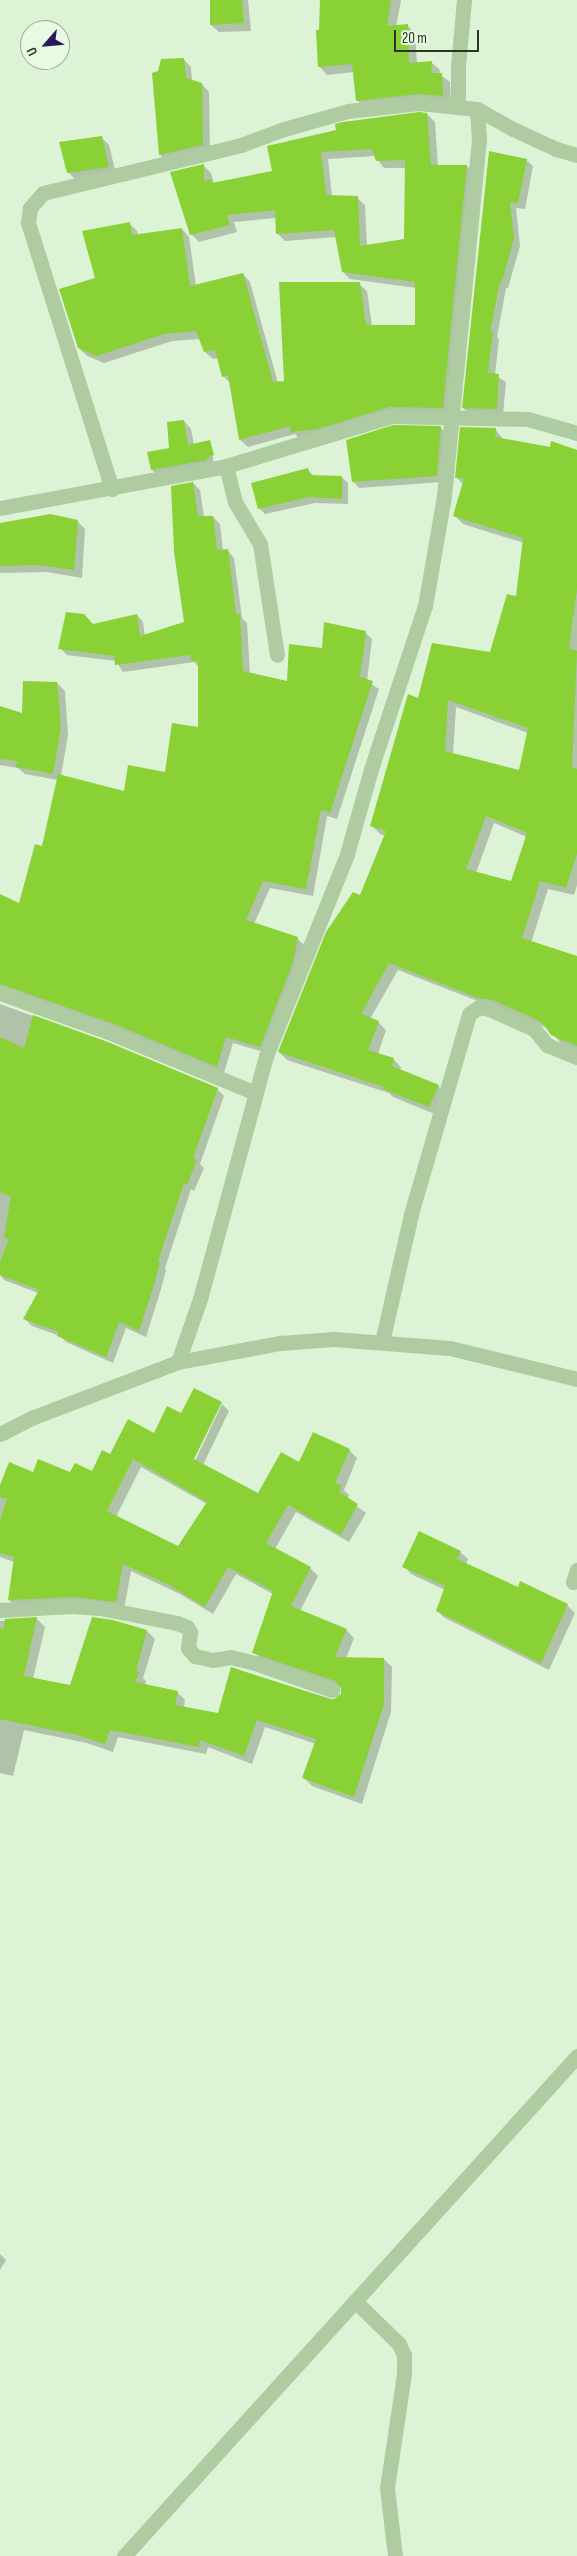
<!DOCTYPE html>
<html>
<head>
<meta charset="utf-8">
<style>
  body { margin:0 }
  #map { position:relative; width:577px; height:2556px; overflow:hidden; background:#ddf3d5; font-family:"Sofia Sans Condensed",sans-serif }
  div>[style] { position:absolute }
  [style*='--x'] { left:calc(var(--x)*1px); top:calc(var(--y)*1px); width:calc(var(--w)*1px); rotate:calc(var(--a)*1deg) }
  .shadow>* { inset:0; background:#0003 }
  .building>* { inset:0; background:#8ad135 }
  .minor>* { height:15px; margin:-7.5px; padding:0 7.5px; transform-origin:7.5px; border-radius:7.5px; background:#afcba1 }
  span { translate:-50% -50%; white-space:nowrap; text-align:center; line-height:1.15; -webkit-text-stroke:4px #e8fae2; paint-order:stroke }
  .north { position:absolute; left:20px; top:20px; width:50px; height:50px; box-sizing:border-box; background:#e8fae2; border:1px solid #9dab96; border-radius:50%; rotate:243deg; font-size:14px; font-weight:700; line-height:20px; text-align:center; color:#2c3524 }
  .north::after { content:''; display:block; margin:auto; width:18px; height:22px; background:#291759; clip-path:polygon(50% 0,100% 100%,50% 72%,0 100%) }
  .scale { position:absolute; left:394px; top:30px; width:85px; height:22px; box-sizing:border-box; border:2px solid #2c3524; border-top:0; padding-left:6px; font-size:15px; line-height:18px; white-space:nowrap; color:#2c3524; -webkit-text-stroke:4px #e8fae2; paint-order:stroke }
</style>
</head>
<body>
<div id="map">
  <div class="shadow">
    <div style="clip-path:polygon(212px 0,248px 0,251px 31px,219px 32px,211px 25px)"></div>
    <div style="clip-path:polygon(321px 0,401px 0,396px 27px,407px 25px,415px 34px,417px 64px,431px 62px,440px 70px,439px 74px,450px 82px,451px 104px,365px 108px,357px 100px,354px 72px,327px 75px,319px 66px)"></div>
    <div style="clip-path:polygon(183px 59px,191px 67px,192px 81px,202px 84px,209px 92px,210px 152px,168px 162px,160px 155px)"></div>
    <div style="clip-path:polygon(evenodd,427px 114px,435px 122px,438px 166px,467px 166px,474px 174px,450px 415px,398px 414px,300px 439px,295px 434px,248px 447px,240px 440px,231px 384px,223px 376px,219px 358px,213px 359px,205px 352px,200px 339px,172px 341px,104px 363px,87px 356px,79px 348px,97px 279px,129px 223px,137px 231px,138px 235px,182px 229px,189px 237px,196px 286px,243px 274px,250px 282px,278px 383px,286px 382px,359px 284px,367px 291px,372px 326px,416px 326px,416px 288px,350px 279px,343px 272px,337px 237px,285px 241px,277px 233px,276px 218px,234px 222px,237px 232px,199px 242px,191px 234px,203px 165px,211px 173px,214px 184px,274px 172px,268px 147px,427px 114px,375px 156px,384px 168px,407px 168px,405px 240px,367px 246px,365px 205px,357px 198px,332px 196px,328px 159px,375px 156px)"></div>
    <div style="clip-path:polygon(101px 137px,109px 145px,116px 174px,76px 180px,68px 172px)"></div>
    <div style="clip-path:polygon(490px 152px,526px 160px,533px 166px,525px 209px,516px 208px,520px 246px,508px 288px,506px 288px,497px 337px,499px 339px,495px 375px,506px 382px,503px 415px,470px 414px,463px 408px)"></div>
    <div style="clip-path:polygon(184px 421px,191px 429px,194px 445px,212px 450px,214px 467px,160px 477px,152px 470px,170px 449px)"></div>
    <div style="clip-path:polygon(393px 427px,441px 428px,447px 434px,442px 482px,359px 488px,353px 481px)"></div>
    <div style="clip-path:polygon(evenodd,495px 429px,503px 439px,577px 452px,577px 885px,574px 895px,548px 889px,531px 943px,577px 957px,577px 1050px,561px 1043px,547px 1028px,502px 1008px,488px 1005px,398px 970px,370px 1019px,378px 1022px,386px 1030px,378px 1054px,393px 1059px,401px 1067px,400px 1070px,438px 1086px,446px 1094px,437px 1115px,393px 1097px,389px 1093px,287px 1060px,279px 1052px,360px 896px,385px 836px,380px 834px,372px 826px,419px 700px,491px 653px,517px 598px,524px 543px,463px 524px,455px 516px,464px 485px,457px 478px,495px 429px,456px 707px,528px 733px,520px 771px,453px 755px,456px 707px,495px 429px,494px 823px,527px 837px,512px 883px,476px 873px,494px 823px)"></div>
    <div style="clip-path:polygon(307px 469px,314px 476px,342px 477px,348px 483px,348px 504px,315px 503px,265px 514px,259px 508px)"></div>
    <div style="clip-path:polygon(193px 483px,200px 490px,204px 517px,213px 517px,220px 524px,223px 551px,227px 550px,234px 558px,242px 618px,247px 623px,250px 674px,288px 682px,323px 649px,365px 632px,372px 639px,367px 681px,379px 689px,337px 819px,327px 816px,313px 896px,270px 888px,254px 924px,297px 938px,304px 945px,267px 1053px,233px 1043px,224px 1073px,0 995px,0 896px,20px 904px,43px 847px,58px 780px,25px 774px,18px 768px,0 765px,0 707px,23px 714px,57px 683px,65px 691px,68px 735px,61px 776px,125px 792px,166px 774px,199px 729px,199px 667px,194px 662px,123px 672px,116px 661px,67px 655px,60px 648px,93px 625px,137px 615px,143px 622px,145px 636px,185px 623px)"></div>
    <div style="clip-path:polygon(77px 521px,85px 529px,82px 578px,47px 572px,0 573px,0 525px)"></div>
    <div style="clip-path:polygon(0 1004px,107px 1043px,217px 1089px,224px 1096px,200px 1164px,204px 1168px,194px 1191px,191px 1189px,165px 1268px,166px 1270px,161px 1289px,146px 1337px,126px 1328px,113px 1363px,66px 1342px,60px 1336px,32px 1326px,25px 1319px,38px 1293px,4px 1280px,0 1275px)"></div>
    <div style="clip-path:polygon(evenodd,194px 1389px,221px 1403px,229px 1411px,203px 1465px,259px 1494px,300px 1464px,349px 1450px,357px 1458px,344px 1490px,349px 1495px,347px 1499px,366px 1513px,349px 1542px,296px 1512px,275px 1549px,310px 1568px,318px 1576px,300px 1611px,346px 1630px,354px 1638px,346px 1659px,384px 1659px,392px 1667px,391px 1712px,362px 1804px,312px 1786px,304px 1778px,316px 1744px,265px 1727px,252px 1764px,208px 1747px,206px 1754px,118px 1737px,113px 1752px,87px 1743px,24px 1730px,13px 1776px,0 1773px,0 1621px,37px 1619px,45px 1627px,33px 1679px,70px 1687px,147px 1631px,155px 1639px,143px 1678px,146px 1681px,145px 1686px,177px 1692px,185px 1700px,184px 1708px,219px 1714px,231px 1668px,335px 1700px,342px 1693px,342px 1688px,262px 1660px,254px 1652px,273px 1594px,236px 1574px,213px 1614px,180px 1594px,131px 1571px,124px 1609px,17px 1608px,9px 1600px,14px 1562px,0 1557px,0 1489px,33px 1474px,92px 1472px,110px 1456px,155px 1435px,182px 1415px,194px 1389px,220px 1404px,222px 1404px,193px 1465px,190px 1464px,220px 1404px,194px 1389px,141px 1467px,207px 1504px,178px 1547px,116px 1517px,141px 1467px)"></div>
    <div style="clip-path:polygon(460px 1552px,468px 1559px,466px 1564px,518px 1588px,521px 1583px,568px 1606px,575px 1613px,549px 1670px,445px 1618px,437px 1611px,445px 1590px,411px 1574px,404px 1566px)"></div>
    <div style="clip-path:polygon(0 2254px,6px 2260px,0 2270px)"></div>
  </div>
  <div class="building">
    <div style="clip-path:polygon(210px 0,242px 0,244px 23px,210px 25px)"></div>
    <div style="clip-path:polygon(320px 0,391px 0,387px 26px,408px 24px,409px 63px,432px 61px,431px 73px,442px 73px,443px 96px,418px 94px,356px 101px,352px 64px,318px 67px,316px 30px,319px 30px)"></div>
    <div style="clip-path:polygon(184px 58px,186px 78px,202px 83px,203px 145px,159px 155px,152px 73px,158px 71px,161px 59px)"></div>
    <div style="clip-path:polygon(evenodd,419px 112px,427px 113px,431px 165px,467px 165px,443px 408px,390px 407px,318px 429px,291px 432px,290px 426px,239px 440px,228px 375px,222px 377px,215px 350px,204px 352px,196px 331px,164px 334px,96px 356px,78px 348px,59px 289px,95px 278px,82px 231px,130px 222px,132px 235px,182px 228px,190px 286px,243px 273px,273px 382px,284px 381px,279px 282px,360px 282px,366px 325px,415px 325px,415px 282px,342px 272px,334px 230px,276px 234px,275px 210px,227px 215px,230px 225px,190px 235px,170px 172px,204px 164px,204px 181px,211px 179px,212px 183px,272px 171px,267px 146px,336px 130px,335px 124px,343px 122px,419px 112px,372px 149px,376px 161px,405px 160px,404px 239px,360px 246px,358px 196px,326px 195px,321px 152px,372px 149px)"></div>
    <div style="clip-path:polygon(102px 136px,109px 167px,67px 173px,59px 142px)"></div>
    <div style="clip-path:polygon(489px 151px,527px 159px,518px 203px,510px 202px,514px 238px,502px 282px,500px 282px,490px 331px,493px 331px,488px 373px,499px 374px,497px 409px,462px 408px)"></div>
    <div style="clip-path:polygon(184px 420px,188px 445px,210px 440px,214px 455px,207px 457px,207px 460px,151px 470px,147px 452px,169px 448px,167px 422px)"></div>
    <div style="clip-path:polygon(393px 425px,441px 426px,437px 476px,352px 482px,346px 440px)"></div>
    <div style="clip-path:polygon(evenodd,460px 427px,496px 428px,495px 437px,550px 447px,551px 441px,577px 450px,577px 589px,569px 648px,577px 651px,572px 767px,577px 769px,577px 854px,566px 888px,540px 881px,522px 938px,577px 956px,577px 1046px,551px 1035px,544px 1025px,538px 1020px,493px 1000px,478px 998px,389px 963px,361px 1014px,379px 1021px,368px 1050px,394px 1058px,392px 1066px,439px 1085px,429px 1107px,383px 1089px,384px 1087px,278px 1052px,326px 932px,353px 892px,360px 895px,386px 831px,370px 826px,408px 694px,418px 698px,432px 643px,490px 652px,507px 594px,516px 596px,523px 538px,453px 516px,464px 478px,455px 478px,460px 427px,448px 700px,528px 728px,519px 770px,445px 751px,448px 700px,460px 427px,486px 816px,527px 833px,511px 881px,466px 869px,486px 816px)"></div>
    <div style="clip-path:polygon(308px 468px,310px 475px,342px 476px,342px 499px,309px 497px,258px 509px,251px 483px)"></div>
    <div style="clip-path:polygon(193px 482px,198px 516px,213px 516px,217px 550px,228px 549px,236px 614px,240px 614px,243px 671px,287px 681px,289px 644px,322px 648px,324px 622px,366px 631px,360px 677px,373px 681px,330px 813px,321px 810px,306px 889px,263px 881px,246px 920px,298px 937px,293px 963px,260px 1047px,226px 1037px,217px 1067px,114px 1024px,0 984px,0 894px,19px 903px,35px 844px,42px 846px,58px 774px,124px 791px,128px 765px,165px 772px,172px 723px,198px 727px,198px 661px,192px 661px,190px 655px,115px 665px,114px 656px,58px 649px,66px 612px,84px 614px,93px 624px,137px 614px,140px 636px,184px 622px,174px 552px,171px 486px)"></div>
    <div style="clip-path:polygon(50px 514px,78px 520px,74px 570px,39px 565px,0 566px,0 523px)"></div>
    <div style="clip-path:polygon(23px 681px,57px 682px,61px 727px,53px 774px,16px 767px,17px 761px,0 759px,0 706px,22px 713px)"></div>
    <div style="clip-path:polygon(33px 1015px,108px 1042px,218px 1088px,193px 1158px,197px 1160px,187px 1185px,184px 1183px,158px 1261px,160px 1261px,155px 1282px,139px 1331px,119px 1322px,106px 1357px,57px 1336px,59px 1332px,23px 1319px,39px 1290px,0 1275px,0 1262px,9px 1239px,4px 1237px,11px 1197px,0 1192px,0 1037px,24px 1048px)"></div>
    <div style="clip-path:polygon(evenodd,194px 1388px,222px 1402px,194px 1459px,258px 1493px,281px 1452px,299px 1462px,313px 1432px,350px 1449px,335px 1483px,342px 1486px,339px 1492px,358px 1504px,341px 1535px,288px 1505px,266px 1543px,311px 1567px,291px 1606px,347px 1629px,335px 1657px,384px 1658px,384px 1704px,354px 1797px,302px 1778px,316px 1739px,257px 1720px,244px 1756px,200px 1740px,199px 1747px,110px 1730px,105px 1744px,77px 1735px,0 1719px,0 1628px,4px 1629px,5px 1619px,37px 1617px,24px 1676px,70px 1685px,92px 1617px,113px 1620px,147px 1630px,136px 1671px,139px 1672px,135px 1682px,178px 1691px,175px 1705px,218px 1713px,231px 1667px,329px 1699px,334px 1699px,341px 1694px,341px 1688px,335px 1681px,252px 1653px,273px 1591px,228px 1567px,205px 1607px,171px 1586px,123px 1564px,116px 1602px,73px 1597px,8px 1600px,14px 1557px,0 1553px,0 1521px,7px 1499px,0 1497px,0 1485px,9px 1462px,33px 1472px,38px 1459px,70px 1472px,75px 1463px,92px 1471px,102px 1450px,110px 1454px,128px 1419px,154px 1433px,167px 1406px,181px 1413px,194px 1388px,133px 1459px,207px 1502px,178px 1546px,107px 1511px,133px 1459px)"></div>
    <div style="clip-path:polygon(419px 1531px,461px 1551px,457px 1559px,518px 1587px,520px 1581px,568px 1604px,541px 1663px,436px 1611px,445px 1586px,402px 1567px)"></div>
  </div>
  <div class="minor">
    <div style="--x:458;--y:107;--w:41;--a:-90"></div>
    <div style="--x:458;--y:66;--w:66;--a:-84.8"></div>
    <div style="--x:226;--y:466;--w:37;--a:76"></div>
    <div style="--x:235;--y:502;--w:49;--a:59.2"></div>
    <div style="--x:260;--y:544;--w:112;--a:81.3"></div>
    <div style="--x:112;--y:489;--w:280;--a:-107.5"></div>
    <div style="--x:28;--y:222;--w:14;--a:-82"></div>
    <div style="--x:30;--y:208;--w:20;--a:-49"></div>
    <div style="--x:43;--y:193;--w:204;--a:-13.6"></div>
    <div style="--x:241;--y:145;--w:46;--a:-20.4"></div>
    <div style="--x:284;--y:129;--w:66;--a:-15.7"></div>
    <div style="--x:348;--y:111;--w:71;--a:-6.4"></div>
    <div style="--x:419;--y:103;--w:58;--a:5.9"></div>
    <div style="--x:477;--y:109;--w:41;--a:29.1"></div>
    <div style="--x:513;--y:129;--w:47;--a:24.9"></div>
    <div style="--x:556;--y:149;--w:22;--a:16"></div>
    <div style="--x:0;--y:508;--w:230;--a:-10.5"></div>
    <div style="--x:226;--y:466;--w:173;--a:-16.8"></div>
    <div style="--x:392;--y:416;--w:136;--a:1.3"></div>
    <div style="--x:528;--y:419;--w:51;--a:15.9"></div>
    <div style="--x:0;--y:993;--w:118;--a:19.8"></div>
    <div style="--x:111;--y:1033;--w:156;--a:22.6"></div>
    <div style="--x:382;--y:1342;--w:131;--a:-77.2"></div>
    <div style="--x:411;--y:1214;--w:208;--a:-73.8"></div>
    <div style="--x:469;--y:1014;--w:12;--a:-35"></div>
    <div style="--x:479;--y:1007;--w:10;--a:11"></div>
    <div style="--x:489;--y:1009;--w:49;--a:24"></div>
    <div style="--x:534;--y:1029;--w:21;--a:51"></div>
    <div style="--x:547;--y:1045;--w:32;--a:22"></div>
    <div style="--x:178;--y:1362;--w:67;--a:-70.8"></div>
    <div style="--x:200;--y:1299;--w:252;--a:-74.8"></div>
    <div style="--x:266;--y:1056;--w:218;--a:-68.1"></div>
    <div style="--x:347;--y:854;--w:88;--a:-74.2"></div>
    <div style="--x:371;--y:769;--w:172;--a:-71.7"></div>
    <div style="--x:425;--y:606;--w:112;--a:-80.2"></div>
    <div style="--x:444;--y:496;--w:359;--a:-84.4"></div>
    <div style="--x:479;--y:139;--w:30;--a:-94"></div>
    <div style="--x:0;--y:1434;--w:38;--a:-27"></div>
    <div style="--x:34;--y:1417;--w:154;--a:-20.9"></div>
    <div style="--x:178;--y:1362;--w:104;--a:-10.6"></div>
    <div style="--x:280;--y:1343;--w:54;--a:-4.2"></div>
    <div style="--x:334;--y:1339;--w:116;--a:4.4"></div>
    <div style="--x:450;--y:1348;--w:131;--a:13.7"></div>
    <div style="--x:573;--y:1582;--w:13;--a:-72"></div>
    <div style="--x:0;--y:1610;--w:72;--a:-3.2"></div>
    <div style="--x:72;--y:1606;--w:28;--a:4"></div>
    <div style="--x:100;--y:1608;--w:78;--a:11"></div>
    <div style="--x:177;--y:1623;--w:11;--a:22"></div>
    <div style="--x:187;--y:1627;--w:6;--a:59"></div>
    <div style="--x:190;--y:1632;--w:16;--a:97"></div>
    <div style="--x:188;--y:1648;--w:11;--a:49"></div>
    <div style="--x:195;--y:1656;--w:18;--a:13"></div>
    <div style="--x:213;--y:1660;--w:18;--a:-9"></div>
    <div style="--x:231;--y:1657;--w:25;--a:14"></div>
    <div style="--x:255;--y:1663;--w:82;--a:19.3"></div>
    <div style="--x:355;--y:2301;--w:62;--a:44.3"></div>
    <div style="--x:399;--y:2344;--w:12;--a:66"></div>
    <div style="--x:404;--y:2355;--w:19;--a:90"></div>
    <div style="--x:404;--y:2374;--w:115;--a:98.5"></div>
    <div style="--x:387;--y:2488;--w:68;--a:83.3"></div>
    <div style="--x:124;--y:2556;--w:675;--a:-47.82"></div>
  </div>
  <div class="north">U</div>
  <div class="scale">20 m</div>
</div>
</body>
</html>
